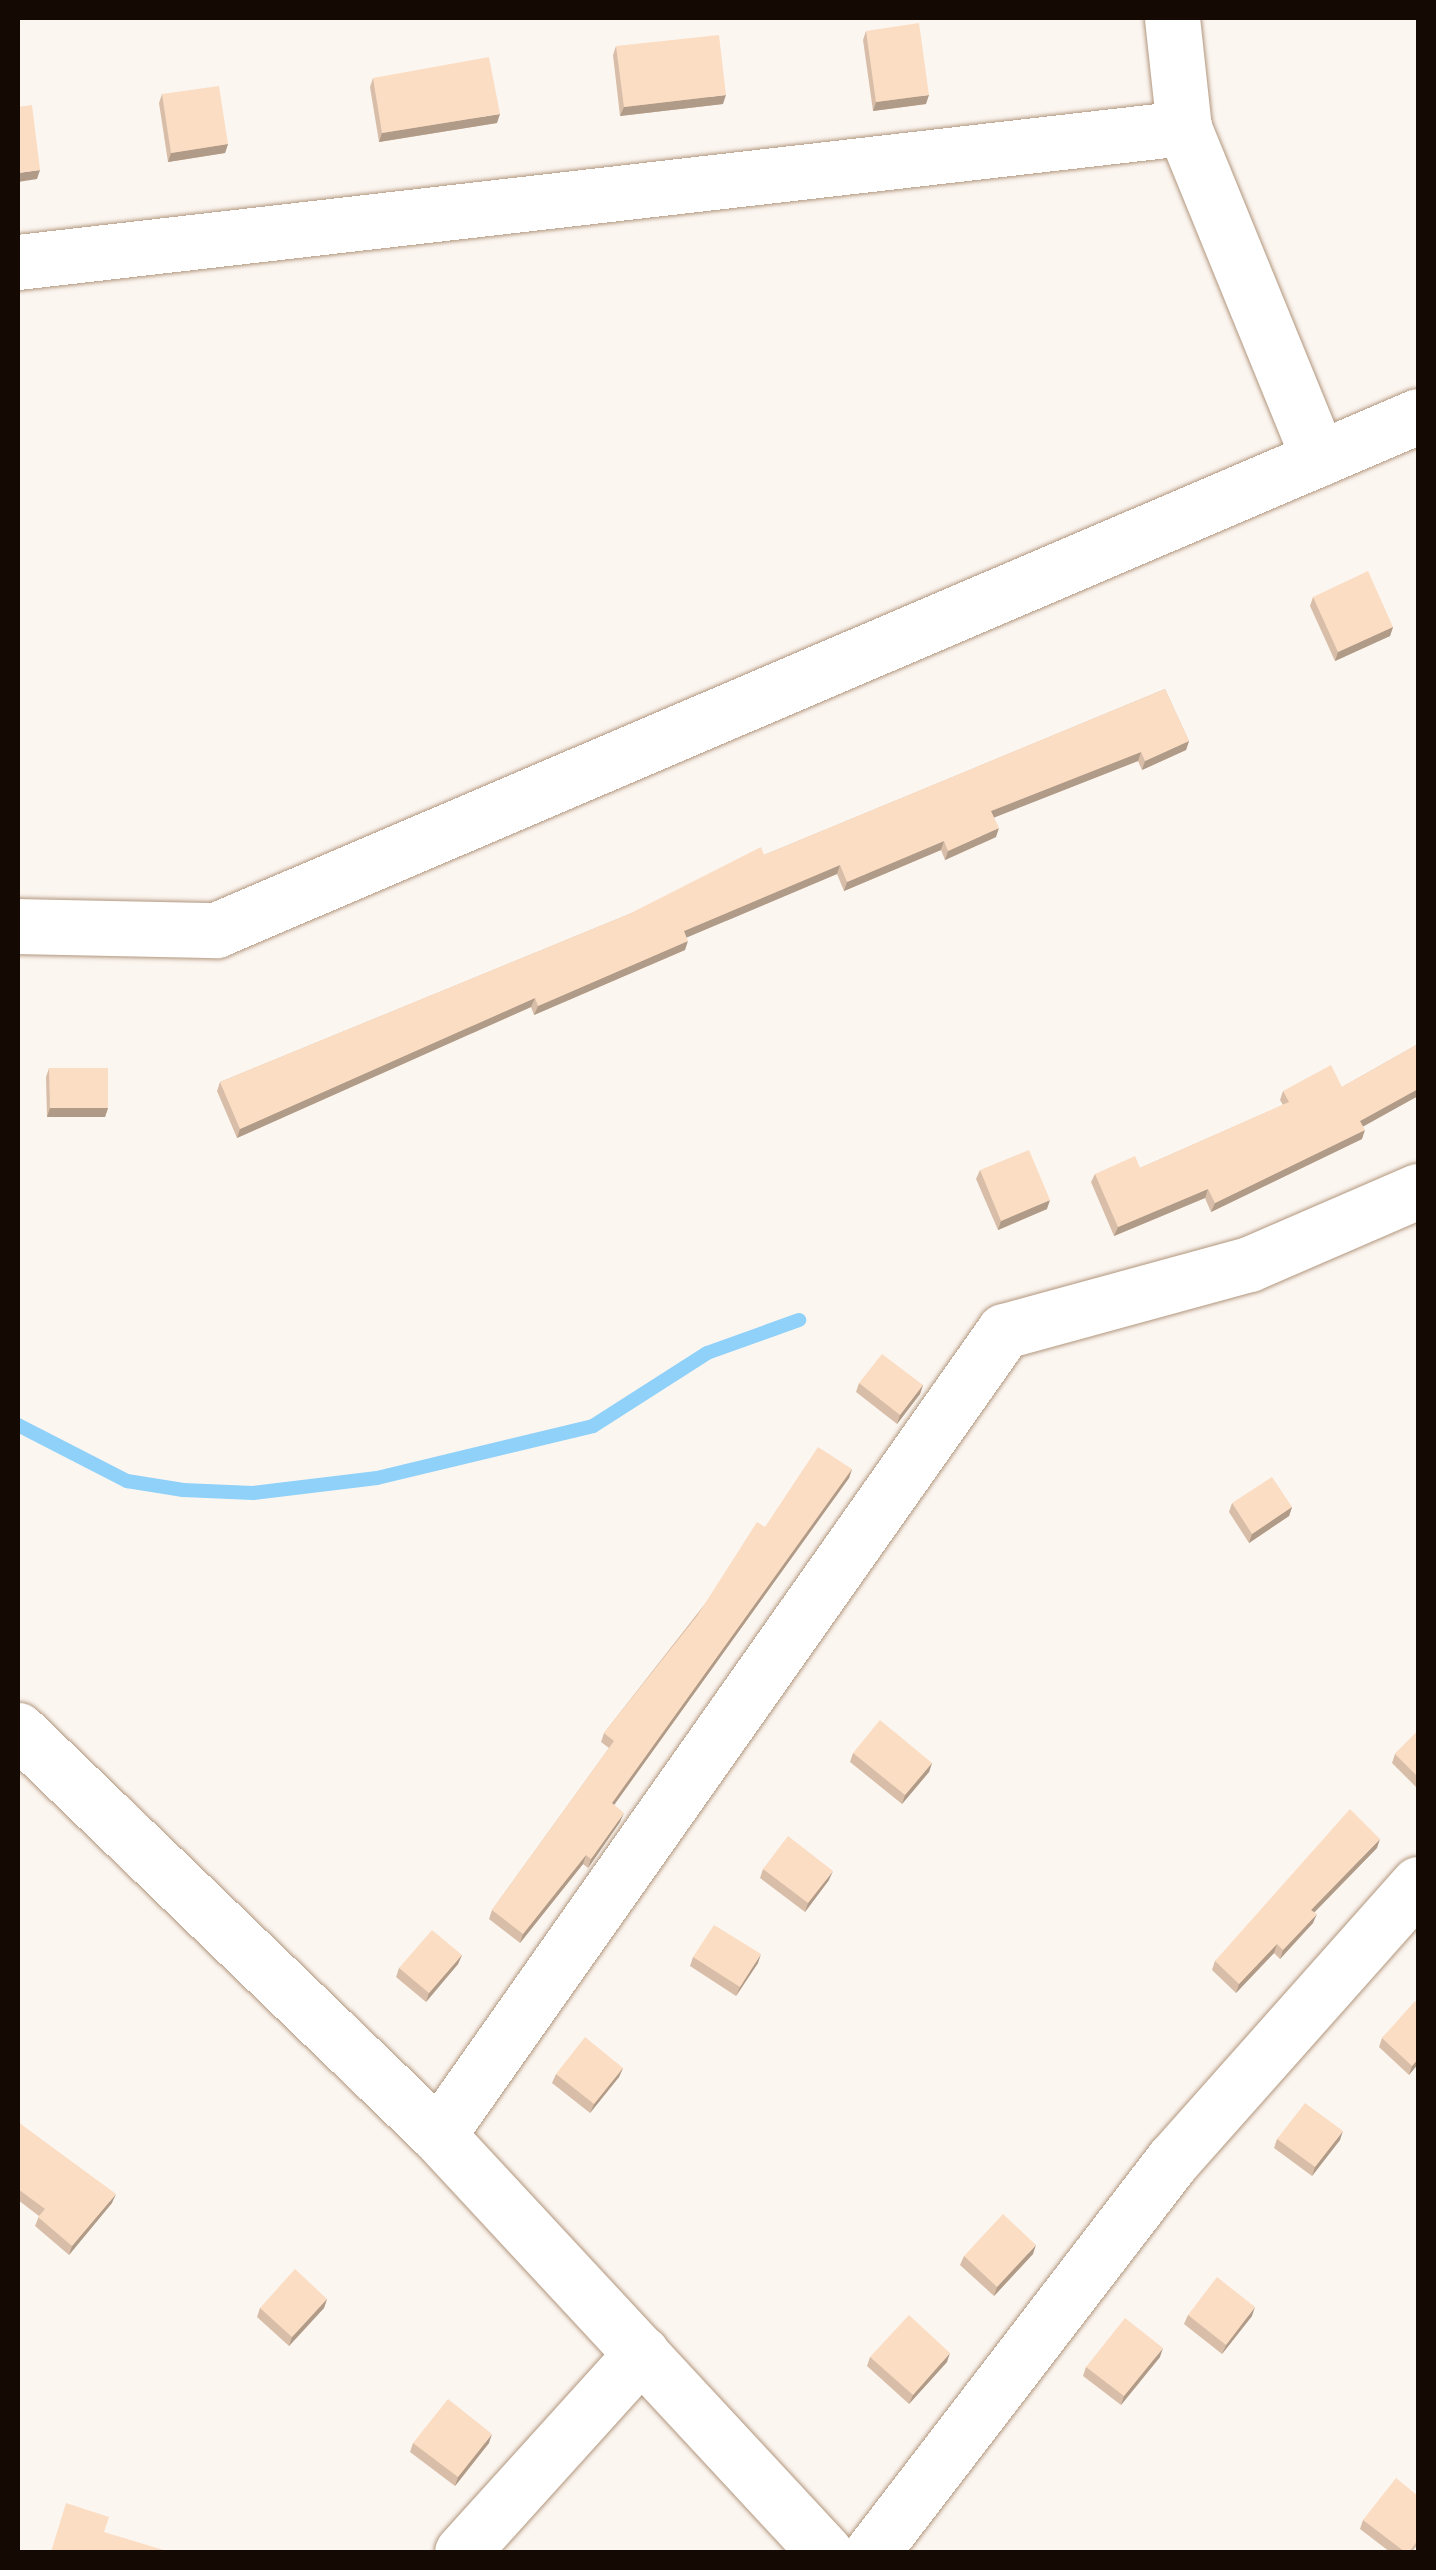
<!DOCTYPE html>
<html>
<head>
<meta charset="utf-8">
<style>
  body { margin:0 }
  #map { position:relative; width:1436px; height:2570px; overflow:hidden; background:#fcf6f1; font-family:"Times New Roman",serif }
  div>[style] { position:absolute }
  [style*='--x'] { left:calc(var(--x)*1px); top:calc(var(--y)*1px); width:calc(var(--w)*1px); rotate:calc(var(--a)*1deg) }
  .stream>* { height:14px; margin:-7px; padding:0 7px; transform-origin:7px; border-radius:7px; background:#8fd1f9 }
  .roads { filter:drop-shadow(0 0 2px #b1967d) drop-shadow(0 0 2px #b1967d) }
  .minor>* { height:55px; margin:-27.5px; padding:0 27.5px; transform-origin:27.5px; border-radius:27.5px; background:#fff }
  .wall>* { inset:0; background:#d8bea8 }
  .shaded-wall>* { inset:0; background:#b09b88 }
  .building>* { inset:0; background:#fbddc3 }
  span { translate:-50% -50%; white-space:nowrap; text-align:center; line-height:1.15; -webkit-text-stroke:9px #fcf6f1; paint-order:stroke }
  .frame { position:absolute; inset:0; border:20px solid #140a03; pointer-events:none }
</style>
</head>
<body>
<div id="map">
  <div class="stream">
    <div style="--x:18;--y:1425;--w:123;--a:27.2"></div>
    <div style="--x:127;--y:1481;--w:57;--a:9.1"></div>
    <div style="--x:183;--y:1490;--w:70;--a:2.5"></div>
    <div style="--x:253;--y:1493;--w:125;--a:-6.9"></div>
    <div style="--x:377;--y:1478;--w:222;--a:-13.5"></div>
    <div style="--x:593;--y:1426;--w:135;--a:-32.6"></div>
    <div style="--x:707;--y:1353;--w:98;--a:-19.7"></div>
  </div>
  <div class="roads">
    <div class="minor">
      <div style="--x:1172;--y:18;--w:111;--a:83.8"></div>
      <div style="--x:1184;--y:128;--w:357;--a:67.8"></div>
      <div style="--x:18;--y:262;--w:1174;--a:-6.56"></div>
      <div style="--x:18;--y:926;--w:198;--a:1.2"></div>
      <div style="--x:216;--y:930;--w:1307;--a:-23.15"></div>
      <div style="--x:18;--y:1730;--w:583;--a:43.96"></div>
      <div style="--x:438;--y:2135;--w:569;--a:47.14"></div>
      <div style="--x:438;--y:2135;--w:983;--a:-54.86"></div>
      <div style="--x:1004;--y:1331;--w:254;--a:-15.3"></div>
      <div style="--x:1249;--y:1264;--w:184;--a:-23.4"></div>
      <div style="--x:462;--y:2552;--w:268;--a:-47.9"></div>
      <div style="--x:872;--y:2552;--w:494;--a:-52.5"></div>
      <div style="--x:1173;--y:2160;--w:369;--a:-48.4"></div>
    </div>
  </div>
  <div class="wall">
    <div style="clip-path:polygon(866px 31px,926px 104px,873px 111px,863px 40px)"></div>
    <div style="clip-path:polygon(616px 46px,723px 104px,620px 116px,613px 55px)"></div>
    <div style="clip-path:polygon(373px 78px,497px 123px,379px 142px,370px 87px)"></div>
    <div style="clip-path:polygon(162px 94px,228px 144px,225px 153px,168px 162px,159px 103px)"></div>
    <div style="clip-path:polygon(1313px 597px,1393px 627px,1390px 636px,1335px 661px,1310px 606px)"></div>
    <div style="clip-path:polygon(1165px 689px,1189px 741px,1186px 750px,1142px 770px,1138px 761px,994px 817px,996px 837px,945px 860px,941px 850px,844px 891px,837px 874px,687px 937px,685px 950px,534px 1015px,531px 1007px,237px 1138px,217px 1091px,220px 1082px,627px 915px,764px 855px)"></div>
    <div style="clip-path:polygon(1418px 1044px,1418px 1096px,1363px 1126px,1362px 1139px,1211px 1212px,1205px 1198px,1114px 1236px,1091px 1182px,1095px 1174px,1140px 1168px,1283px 1105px,1280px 1100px,1283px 1091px,1342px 1087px)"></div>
    <div style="clip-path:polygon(49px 1068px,108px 1108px,105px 1117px,47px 1117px,46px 1077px)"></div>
    <div style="clip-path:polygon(980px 1170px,1047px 1209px,998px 1230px,976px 1179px)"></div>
    <div style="clip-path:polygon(859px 1383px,923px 1385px,920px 1394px,897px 1424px,856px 1392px)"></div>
    <div style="clip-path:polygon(852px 1469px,849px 1478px,614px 1805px,620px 1822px,588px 1868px,583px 1864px,520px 1943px,489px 1919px,492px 1910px,609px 1748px,601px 1742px,604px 1733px,765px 1527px)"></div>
    <div style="clip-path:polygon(1232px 1503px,1292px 1507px,1289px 1516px,1249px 1543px,1229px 1512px)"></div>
    <div style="clip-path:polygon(1418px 1731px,1418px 1789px,1392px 1763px,1395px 1754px)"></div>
    <div style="clip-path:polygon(853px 1753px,932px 1763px,929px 1772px,902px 1804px,850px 1762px)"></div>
    <div style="clip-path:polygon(1377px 1848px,1314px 1912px,1313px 1923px,1280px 1959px,1274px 1953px,1236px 1993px,1212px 1970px,1215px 1961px)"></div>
    <div style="clip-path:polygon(763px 1869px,829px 1880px,805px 1912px,760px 1878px)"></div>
    <div style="clip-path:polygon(462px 1955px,458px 1964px,426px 2002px,396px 1977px,399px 1968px)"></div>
    <div style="clip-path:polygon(693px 1957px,758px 1963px,736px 1996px,690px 1966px)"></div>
    <div style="clip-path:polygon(1418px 2004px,1418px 2064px,1409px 2075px,1379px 2047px,1382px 2038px)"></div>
    <div style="clip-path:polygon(623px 2068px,619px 2077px,590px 2113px,552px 2083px,556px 2074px)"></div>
    <div style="clip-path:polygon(18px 2122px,112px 2203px,69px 2255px,35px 2226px,39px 2216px,18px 2200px)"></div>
    <div style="clip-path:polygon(1277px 2139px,1340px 2140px,1312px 2176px,1274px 2148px)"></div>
    <div style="clip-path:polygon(1033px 2254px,994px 2296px,960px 2265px,964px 2256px)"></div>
    <div style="clip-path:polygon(327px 2299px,324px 2308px,289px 2346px,257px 2317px,260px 2308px)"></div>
    <div style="clip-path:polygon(1188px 2315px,1252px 2316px,1222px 2354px,1184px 2324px)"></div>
    <div style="clip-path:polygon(870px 2357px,947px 2362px,909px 2404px,867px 2366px)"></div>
    <div style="clip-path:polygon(1160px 2357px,1121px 2405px,1083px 2376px,1086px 2367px)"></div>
    <div style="clip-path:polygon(413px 2443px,489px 2443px,455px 2486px,410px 2452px)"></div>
    <div style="clip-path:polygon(1418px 2496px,1418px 2544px,1412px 2552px,1390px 2552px,1360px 2529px,1363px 2520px)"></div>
  </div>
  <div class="shaded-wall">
    <div style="clip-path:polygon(726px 95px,723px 104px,620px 116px,624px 107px)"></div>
    <div style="clip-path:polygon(929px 95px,926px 104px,873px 111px,876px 102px)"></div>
    <div style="clip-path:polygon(500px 114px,497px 123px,379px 142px,382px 133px)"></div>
    <div style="clip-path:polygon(228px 144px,225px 153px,168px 162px,171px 153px)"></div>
    <div style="clip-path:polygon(40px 170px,37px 179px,18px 182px,18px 173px)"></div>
    <div style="clip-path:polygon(1393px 627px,1390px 636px,1335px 661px,1338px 652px)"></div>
    <div style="clip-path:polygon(1189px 741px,1186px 750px,1142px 770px,1145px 761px)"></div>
    <div style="clip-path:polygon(1141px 752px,1138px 761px,988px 820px,991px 811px)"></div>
    <div style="clip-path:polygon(999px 828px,996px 837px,945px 860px,948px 851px)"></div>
    <div style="clip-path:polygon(944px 841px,941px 850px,844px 891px,847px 882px)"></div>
    <div style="clip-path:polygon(840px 865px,837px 874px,681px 940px,684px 931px)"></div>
    <div style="clip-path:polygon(688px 941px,685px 950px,534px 1015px,538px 1006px)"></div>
    <div style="clip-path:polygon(535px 998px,531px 1007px,237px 1138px,240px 1129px)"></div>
    <div style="clip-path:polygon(1418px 1089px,1418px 1096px,1357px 1130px,1360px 1121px)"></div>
    <div style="clip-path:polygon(50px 1108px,108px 1108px,105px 1117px,47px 1117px)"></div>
    <div style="clip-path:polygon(1365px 1130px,1362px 1139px,1211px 1212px,1215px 1203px)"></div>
    <div style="clip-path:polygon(1208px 1189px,1205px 1198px,1114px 1236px,1118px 1227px)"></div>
    <div style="clip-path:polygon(1050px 1200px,1047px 1209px,998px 1230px,1001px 1221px)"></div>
    <div style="clip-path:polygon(923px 1385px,920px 1394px,897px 1424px,900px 1415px)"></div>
    <div style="clip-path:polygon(852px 1469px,849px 1478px,609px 1812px,612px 1803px)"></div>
    <div style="clip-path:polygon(1292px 1507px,1289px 1516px,1249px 1543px,1252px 1534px)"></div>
    <div style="clip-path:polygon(932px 1763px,929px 1772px,902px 1804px,905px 1795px)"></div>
    <div style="clip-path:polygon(624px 1813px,620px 1822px,588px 1868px,591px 1859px)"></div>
    <div style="clip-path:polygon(1380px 1839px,1377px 1848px,1308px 1919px,1311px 1910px)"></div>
    <div style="clip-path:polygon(586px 1855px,583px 1864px,520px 1943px,523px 1934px)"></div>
    <div style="clip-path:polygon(833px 1871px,829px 1880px,805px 1912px,808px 1903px)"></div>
    <div style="clip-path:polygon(1317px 1914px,1313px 1923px,1280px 1959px,1283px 1950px)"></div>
    <div style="clip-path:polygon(1277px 1944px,1274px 1953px,1236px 1993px,1239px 1984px)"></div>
    <div style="clip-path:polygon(761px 1954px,758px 1963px,736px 1996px,740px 1987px)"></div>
    <div style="clip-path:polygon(462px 1955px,458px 1964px,426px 2002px,429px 1993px)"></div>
    <div style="clip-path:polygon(1418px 2059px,1418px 2064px,1409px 2075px,1412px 2066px)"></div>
    <div style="clip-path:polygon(623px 2068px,619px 2077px,590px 2113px,594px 2104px)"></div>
    <div style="clip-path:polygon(1343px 2131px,1340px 2140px,1312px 2176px,1315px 2167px)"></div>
    <div style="clip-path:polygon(116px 2194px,112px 2203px,69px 2255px,72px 2246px)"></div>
    <div style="clip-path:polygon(1036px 2245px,1033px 2254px,994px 2296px,997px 2287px)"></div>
    <div style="clip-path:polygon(327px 2299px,324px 2308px,289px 2346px,292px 2337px)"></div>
    <div style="clip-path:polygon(1255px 2307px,1252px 2316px,1222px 2354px,1226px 2345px)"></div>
    <div style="clip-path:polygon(1163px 2348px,1160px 2357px,1121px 2405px,1124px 2396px)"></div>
    <div style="clip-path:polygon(950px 2353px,947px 2362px,909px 2404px,913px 2395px)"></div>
    <div style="clip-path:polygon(492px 2434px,489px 2443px,455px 2486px,458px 2477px)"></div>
  </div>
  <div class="building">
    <div style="clip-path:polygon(919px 23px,929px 95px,876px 102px,866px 31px)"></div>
    <div style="clip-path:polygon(719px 35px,726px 95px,624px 107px,616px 46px)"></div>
    <div style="clip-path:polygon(489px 57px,500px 114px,382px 133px,373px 78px)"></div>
    <div style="clip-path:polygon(219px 86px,228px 144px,171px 153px,162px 94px)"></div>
    <div style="clip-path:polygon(32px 105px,40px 170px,18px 173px,18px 107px)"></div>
    <div style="clip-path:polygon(1368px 571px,1393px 627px,1338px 652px,1313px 597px)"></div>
    <div style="clip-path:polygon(1165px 689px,1189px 741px,1145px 761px,1141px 752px,991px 811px,999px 828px,948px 851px,944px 841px,847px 882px,840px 865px,684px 931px,688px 941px,538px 1006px,535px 998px,240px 1129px,220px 1082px,627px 915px,761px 847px,764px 855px)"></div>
    <div style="clip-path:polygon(1418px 1044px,1418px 1089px,1360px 1121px,1365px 1130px,1215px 1203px,1208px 1189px,1118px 1227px,1095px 1174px,1135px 1156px,1140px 1168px,1289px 1102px,1283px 1091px,1331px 1065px,1342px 1087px)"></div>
    <div style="clip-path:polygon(49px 1068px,108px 1068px,108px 1108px,50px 1108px)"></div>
    <div style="clip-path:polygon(1029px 1150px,1050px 1200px,1001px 1221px,980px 1170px)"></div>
    <div style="clip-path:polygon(882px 1354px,923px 1385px,900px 1415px,859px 1383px)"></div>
    <div style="clip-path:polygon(818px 1447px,852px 1469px,612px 1803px,624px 1813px,591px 1859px,586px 1855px,523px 1934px,492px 1910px,614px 1741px,604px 1733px,697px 1616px,757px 1522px,765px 1527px)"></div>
    <div style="clip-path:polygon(1272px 1477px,1292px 1507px,1252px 1534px,1232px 1503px)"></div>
    <div style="clip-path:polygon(880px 1720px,932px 1763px,905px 1795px,853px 1753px)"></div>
    <div style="clip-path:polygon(1418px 1731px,1418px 1777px,1395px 1754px)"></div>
    <div style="clip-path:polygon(1350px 1809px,1380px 1839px,1311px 1910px,1317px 1914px,1283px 1950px,1277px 1944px,1239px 1984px,1215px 1961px)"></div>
    <div style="clip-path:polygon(788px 1836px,833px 1871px,808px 1903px,763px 1869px)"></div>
    <div style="clip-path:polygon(714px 1925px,761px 1954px,740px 1987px,693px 1957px)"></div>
    <div style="clip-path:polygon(432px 1930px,462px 1955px,429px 1993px,399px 1968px)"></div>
    <div style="clip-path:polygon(1415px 2001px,1418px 2004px,1418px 2059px,1412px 2066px,1382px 2038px)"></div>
    <div style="clip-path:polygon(585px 2037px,623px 2068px,594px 2104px,556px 2074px)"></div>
    <div style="clip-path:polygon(1305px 2103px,1343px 2131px,1315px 2167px,1277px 2139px)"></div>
    <div style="clip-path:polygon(18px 2122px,116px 2194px,72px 2246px,38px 2217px,45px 2209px,18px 2189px)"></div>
    <div style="clip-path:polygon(1003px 2214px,1036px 2245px,997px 2287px,964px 2256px)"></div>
    <div style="clip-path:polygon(295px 2269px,327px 2299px,292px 2337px,260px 2308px)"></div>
    <div style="clip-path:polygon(1217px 2277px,1255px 2307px,1226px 2345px,1188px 2315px)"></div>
    <div style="clip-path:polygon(909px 2315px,950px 2353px,913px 2395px,870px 2357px)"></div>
    <div style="clip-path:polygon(1125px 2318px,1163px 2348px,1124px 2396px,1086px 2367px)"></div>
    <div style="clip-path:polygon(448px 2399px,492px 2434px,458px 2477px,413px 2443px)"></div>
    <div style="clip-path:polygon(1396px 2478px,1418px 2496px,1418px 2540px,1409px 2552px,1405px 2552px,1363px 2520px)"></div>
    <div style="clip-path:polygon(66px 2503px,109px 2517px,104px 2532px,170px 2552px,51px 2552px)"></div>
  </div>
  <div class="frame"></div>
</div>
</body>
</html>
